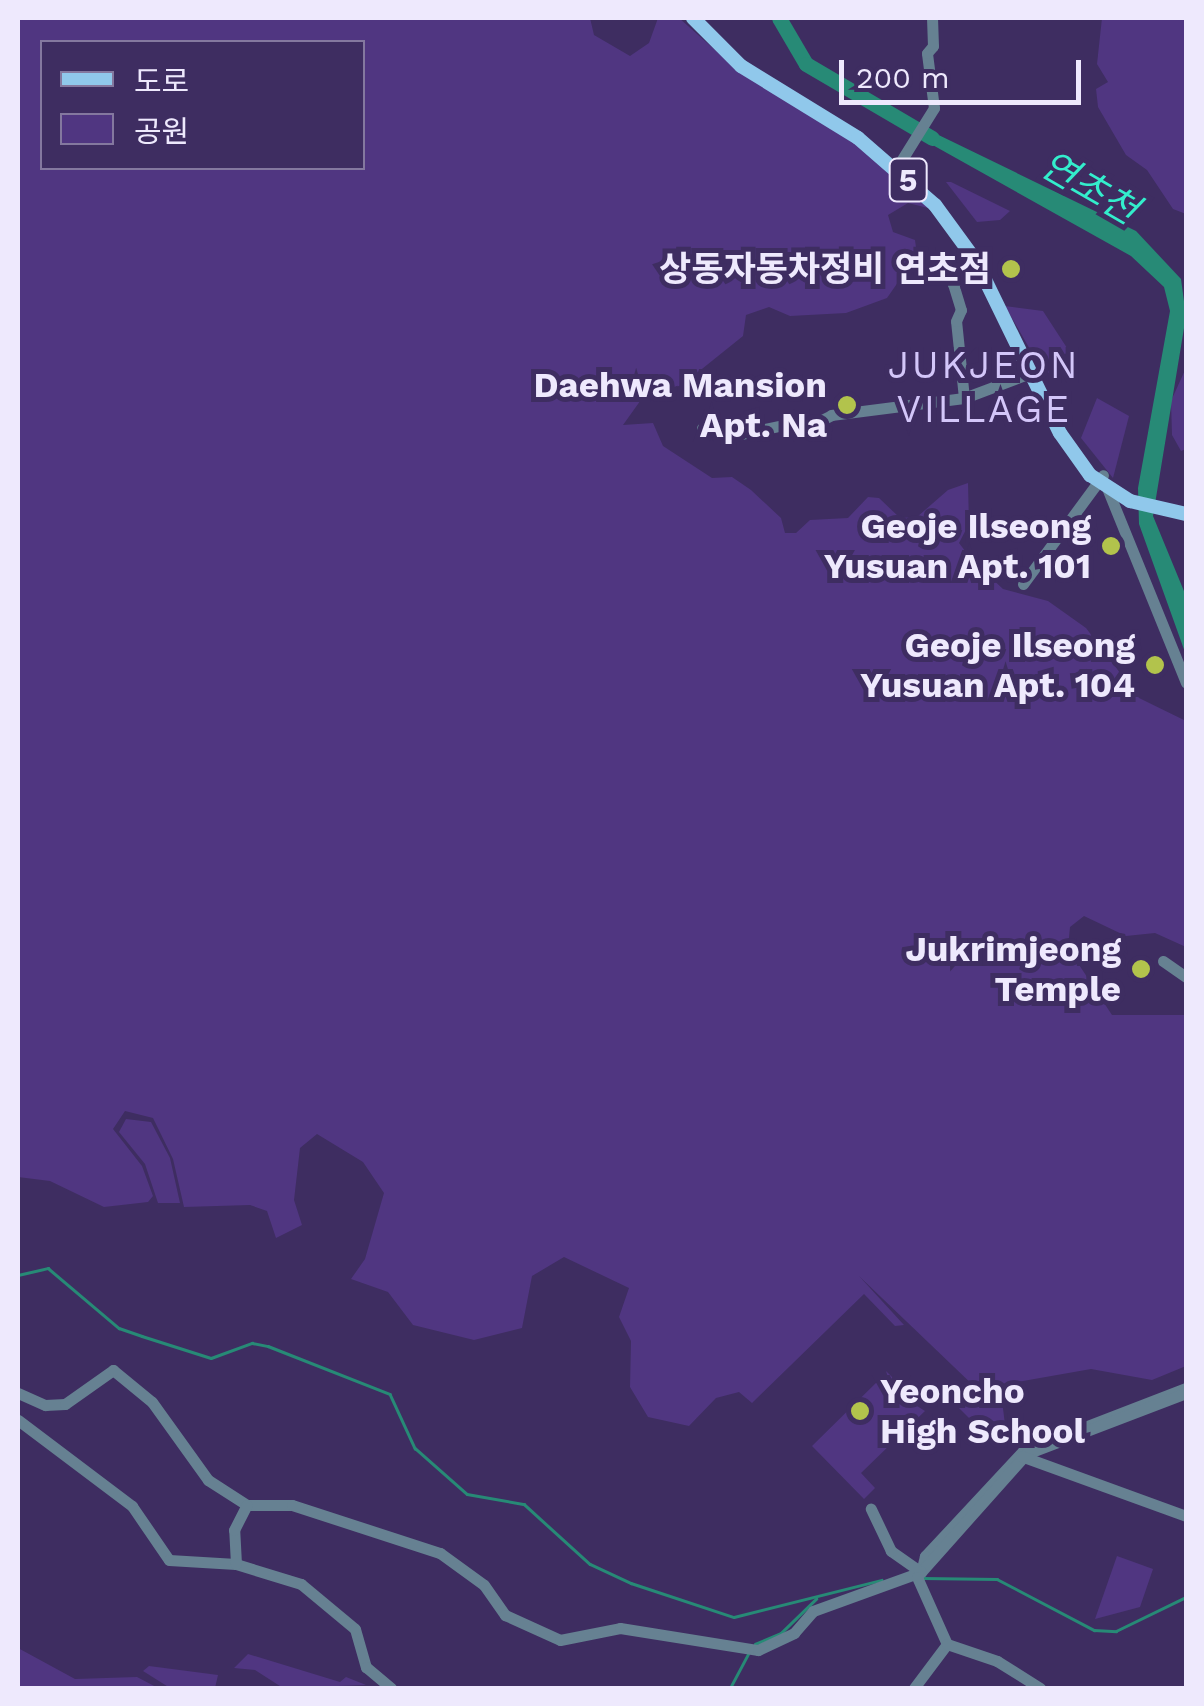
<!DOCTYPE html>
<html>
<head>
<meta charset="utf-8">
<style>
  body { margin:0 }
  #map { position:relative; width:1204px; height:1706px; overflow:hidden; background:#3e2d61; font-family:"Work Sans","Noto Sans KR",sans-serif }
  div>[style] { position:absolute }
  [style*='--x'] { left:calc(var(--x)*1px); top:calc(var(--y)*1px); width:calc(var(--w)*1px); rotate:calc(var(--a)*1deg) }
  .green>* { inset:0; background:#503681 }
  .water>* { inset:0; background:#278a76 }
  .stream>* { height:2.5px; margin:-1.25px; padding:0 1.25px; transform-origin:1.25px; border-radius:1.25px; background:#278a76 }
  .river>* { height:15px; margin:-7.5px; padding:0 7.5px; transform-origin:7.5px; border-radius:7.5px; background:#278a76 }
  .minor>* { height:11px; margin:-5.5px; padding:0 5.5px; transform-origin:5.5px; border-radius:5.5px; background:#668192 }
  .major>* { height:14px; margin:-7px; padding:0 7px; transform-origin:7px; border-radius:7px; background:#90c8eb }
  .dots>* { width:28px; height:28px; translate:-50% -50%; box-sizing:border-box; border:5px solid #3e2d61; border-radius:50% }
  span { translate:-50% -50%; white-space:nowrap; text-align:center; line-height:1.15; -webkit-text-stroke:10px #3e2d61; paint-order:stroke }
  .shield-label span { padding:2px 8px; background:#3e2d61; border:2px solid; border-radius:8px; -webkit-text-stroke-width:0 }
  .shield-label { font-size:32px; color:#eee9fd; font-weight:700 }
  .poi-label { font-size:35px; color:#eee9fd; font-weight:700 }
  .right { translate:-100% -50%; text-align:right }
  .left { translate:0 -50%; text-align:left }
  .water-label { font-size:38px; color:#3ec; font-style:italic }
  .neighbourhood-label { font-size:38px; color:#d3c6f9; letter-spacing:2.5px }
  .frame { position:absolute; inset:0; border:20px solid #eee9fd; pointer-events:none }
  .legend { position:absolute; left:40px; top:40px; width:325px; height:130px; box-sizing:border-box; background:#3e2d61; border:2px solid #84789f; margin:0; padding:12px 18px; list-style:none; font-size:30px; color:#eee9fd }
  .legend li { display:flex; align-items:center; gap:20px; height:50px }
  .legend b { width:50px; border:2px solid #84789f }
  .scale { position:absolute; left:839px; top:60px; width:242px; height:45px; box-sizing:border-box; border:5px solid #eee9fd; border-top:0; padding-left:12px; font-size:30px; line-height:35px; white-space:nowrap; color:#eee9fd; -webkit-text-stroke:8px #3e2d61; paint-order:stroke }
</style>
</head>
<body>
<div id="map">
  <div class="green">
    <div style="clip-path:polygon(evenodd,18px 18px,590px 18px,594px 35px,630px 56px,649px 43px,658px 18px,679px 18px,741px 73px,822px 116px,932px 209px,908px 203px,888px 215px,893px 232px,915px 240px,917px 255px,887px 298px,846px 313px,790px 316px,769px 307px,746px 315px,743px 336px,682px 385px,643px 397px,623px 425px,653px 423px,663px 446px,712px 478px,732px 477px,751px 490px,781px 518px,785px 533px,796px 533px,810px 520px,848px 518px,868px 497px,879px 498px,900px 518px,917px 517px,948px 490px,968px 483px,969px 524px,959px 543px,972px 560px,1003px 589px,1048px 601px,1086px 628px,1139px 698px,1186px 721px,1186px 947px,1155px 933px,1126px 936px,1084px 916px,1070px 927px,1068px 948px,1112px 1015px,1186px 1015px,1186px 1366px,1152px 1380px,1091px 1369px,977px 1389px,859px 1276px,904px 1325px,895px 1326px,864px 1294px,752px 1403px,739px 1392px,716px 1398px,689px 1426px,648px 1417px,630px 1387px,631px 1341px,619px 1317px,629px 1288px,564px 1257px,532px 1276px,522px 1328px,474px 1340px,413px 1325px,388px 1292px,351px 1279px,365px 1259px,384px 1193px,363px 1162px,317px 1134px,300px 1148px,294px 1200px,302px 1225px,276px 1238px,267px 1211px,250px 1205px,184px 1207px,173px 1159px,153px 1118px,125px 1111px,113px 1129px,142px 1166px,153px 1196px,148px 1202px,104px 1207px,50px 1181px,18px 1177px,18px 18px,42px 42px,362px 42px,362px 168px,42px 168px,42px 42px)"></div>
    <div style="clip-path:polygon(1102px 18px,1186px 18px,1186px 214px,1173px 209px,1147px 170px,1126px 155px,1098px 107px,1096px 89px,1108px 82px,1097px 64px)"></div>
    <div style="clip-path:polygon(946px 182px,951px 182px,1010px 211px,1000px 220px,977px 222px)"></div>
    <div style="clip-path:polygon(1005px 306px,1043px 311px,1069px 351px,1056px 361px,1064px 374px,1043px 372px)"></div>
    <div style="clip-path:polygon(1186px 368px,1186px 449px,1181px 451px,1172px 435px,1171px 401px)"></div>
    <div style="clip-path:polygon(1097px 398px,1129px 416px,1113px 478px,1081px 438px)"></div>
    <div style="clip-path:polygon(126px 1119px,151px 1122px,170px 1158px,180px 1203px,158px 1203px,145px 1164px,119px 1132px)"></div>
    <div style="clip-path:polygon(886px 1371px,905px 1390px,901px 1396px,925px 1411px,861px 1473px,875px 1488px,864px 1499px,812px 1446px,882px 1377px,890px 1384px)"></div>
    <div style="clip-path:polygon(1001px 1393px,1007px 1440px,999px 1448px,956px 1405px)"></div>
    <div style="clip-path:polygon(1117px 1556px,1153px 1569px,1140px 1607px,1095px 1619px)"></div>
    <div style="clip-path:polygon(18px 1648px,75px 1679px,137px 1677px,158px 1688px,18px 1688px)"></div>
    <div style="clip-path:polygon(248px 1654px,340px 1682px,346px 1677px,366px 1685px,283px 1688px,255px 1670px,234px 1668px)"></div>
    <div style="clip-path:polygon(149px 1666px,218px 1675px,215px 1688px,170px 1688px,143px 1671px)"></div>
  </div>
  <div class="water">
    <div style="clip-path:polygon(918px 125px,1136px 231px,1181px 279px,1186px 316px,1153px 516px,1186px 596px,1186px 655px,1139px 524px,1138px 488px,1170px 311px,1164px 287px,1131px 256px,913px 134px)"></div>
  </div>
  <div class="stream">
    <div style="--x:18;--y:1275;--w:31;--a:-13"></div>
    <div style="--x:48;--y:1268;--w:93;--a:40.2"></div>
    <div style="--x:119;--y:1328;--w:24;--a:19"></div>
    <div style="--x:142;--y:1336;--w:72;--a:17.7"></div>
    <div style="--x:211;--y:1358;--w:44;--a:-20.1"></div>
    <div style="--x:252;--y:1343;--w:16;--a:11"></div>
    <div style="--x:268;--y:1346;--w:131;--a:21.5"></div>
    <div style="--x:390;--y:1394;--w:60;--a:65.2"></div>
    <div style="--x:415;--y:1448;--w:69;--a:41.5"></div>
    <div style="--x:467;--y:1494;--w:58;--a:10"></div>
    <div style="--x:524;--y:1504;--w:89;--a:42.3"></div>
    <div style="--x:590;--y:1564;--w:45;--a:24.9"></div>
    <div style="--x:631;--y:1583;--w:108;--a:18.3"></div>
    <div style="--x:734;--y:1617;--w:152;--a:-14.1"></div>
    <div style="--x:923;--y:1578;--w:74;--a:0.8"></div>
    <div style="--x:997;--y:1579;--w:110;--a:27.7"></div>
    <div style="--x:1094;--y:1630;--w:22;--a:3"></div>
    <div style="--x:1116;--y:1631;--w:78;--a:-25.9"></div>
    <div style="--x:755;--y:1644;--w:28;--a:-23"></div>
    <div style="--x:781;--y:1633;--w:49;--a:-44.2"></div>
    <div style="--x:730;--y:1688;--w:38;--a:-62"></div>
  </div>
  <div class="river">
    <div style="--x:779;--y:18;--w:53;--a:59.6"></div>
    <div style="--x:806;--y:64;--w:146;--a:30.4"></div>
  </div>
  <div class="minor">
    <div style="--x:896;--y:169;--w:72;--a:-58.1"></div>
    <div style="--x:934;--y:108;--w:55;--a:-97.3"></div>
    <div style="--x:927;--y:53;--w:9;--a:-49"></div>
    <div style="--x:933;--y:46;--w:28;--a:-92"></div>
    <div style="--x:964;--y:398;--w:77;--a:-95.9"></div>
    <div style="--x:956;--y:321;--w:12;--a:-66"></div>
    <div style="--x:961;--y:310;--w:27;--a:-107"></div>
    <div style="--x:953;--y:284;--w:33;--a:-45"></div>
    <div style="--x:702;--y:428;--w:31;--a:15"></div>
    <div style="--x:732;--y:436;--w:57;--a:-12.1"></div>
    <div style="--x:788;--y:424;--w:18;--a:13"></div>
    <div style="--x:806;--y:428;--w:28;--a:-27"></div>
    <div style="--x:831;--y:415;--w:134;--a:-7.3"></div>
    <div style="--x:964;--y:398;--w:71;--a:-20.7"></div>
    <div style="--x:1107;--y:488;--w:210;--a:67.9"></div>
    <div style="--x:1023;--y:584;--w:135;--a:-53.7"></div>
    <div style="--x:1163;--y:961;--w:28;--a:35"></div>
    <div style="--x:1186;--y:1388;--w:175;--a:158.9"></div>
    <div style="--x:1023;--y:1451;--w:144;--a:133"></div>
    <div style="--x:925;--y:1556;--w:16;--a:104"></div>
    <div style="--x:921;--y:1572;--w:158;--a:-48.3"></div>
    <div style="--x:1026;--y:1454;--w:171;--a:-20.9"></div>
    <div style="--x:18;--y:1393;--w:30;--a:24"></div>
    <div style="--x:45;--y:1405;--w:20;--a:-3"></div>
    <div style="--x:65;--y:1404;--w:59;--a:-35.3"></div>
    <div style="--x:113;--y:1370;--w:50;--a:39.4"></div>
    <div style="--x:152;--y:1402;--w:96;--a:54.3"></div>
    <div style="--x:208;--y:1480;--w:46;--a:32.7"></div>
    <div style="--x:247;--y:1505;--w:45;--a:0"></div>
    <div style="--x:292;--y:1505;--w:156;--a:18"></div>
    <div style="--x:440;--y:1553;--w:54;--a:36"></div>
    <div style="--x:484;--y:1585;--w:37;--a:55"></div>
    <div style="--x:505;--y:1615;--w:60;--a:24.4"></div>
    <div style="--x:560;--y:1640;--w:61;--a:-11.3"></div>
    <div style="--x:620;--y:1628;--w:140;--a:9.1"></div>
    <div style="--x:758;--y:1650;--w:40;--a:-25"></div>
    <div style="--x:794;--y:1633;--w:29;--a:-49"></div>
    <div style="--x:813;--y:1611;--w:115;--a:-19.9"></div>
    <div style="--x:921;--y:1572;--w:37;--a:-145"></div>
    <div style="--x:891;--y:1551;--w:47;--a:-115.5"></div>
    <div style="--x:18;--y:1420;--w:143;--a:37"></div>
    <div style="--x:132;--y:1506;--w:65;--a:55.6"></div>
    <div style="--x:169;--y:1560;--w:67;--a:3.4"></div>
    <div style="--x:236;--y:1564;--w:68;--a:17.1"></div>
    <div style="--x:301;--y:1584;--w:70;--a:39.8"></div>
    <div style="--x:355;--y:1629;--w:40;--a:74"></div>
    <div style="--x:366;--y:1667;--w:33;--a:40"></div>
    <div style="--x:1021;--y:1456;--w:176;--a:20"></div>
    <div style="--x:236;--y:1564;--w:34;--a:-93"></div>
    <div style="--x:234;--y:1530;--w:28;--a:-63"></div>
    <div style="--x:917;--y:1577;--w:73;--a:65.9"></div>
    <div style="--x:914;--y:1688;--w:55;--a:-53.1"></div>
    <div style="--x:947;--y:1644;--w:53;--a:18.8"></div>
    <div style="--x:997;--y:1661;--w:51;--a:32.1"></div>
  </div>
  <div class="major">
    <div style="--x:693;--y:18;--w:68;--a:45"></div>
    <div style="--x:741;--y:66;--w:137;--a:31.6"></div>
    <div style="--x:858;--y:138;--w:102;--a:41"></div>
    <div style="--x:935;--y:205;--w:69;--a:53.8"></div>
    <div style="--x:976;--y:261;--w:191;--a:64"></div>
    <div style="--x:1060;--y:433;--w:52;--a:54.5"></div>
    <div style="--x:1090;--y:475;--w:48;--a:33"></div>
    <div style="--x:1130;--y:501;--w:57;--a:13.1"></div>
  </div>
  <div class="dots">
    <div style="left:1011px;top:269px;background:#b2c34c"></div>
    <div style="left:847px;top:405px;background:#b2c34c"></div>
    <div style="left:1111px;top:546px;background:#b2c34c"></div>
    <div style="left:1155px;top:665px;background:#b2c34c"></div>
    <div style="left:1141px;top:969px;background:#b2c34c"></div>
    <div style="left:860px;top:1411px;background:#b2c34c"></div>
  </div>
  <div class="shield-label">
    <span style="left:908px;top:180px">5</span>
  </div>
  <div class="poi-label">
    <span class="right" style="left:991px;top:269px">상동자동차정비 연초점</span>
    <span class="right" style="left:827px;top:405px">Daehwa Mansion<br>Apt. Na</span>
    <span class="right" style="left:1091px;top:546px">Geoje Ilseong<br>Yusuan Apt. 101</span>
    <span class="right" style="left:1135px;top:665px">Geoje Ilseong<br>Yusuan Apt. 104</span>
    <span class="right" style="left:1121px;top:969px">Jukrimjeong<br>Temple</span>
    <span class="left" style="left:880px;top:1411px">Yeoncho<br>High School</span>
  </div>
  <div class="water-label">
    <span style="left:1089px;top:188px;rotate:30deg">연초천</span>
  </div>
  <div class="neighbourhood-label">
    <span style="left:984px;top:388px">JUKJEON<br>VILLAGE</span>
  </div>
  <div class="frame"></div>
  <ul class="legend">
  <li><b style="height:12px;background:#90c8eb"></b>도로</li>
  <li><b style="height:28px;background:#503681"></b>공원</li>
  </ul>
  <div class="scale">200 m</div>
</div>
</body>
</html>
